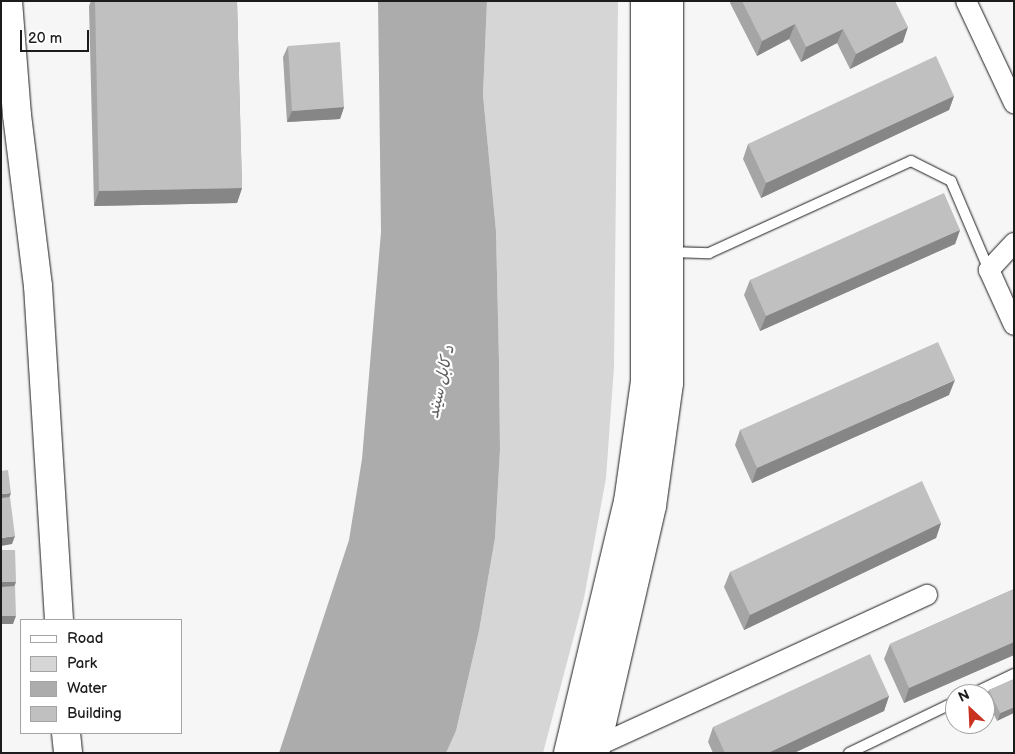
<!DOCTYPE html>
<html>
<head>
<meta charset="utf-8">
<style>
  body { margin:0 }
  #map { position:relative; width:1015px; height:754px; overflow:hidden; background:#f6f6f6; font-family:"Balsamiq Sans","Playpen Sans Arabic",sans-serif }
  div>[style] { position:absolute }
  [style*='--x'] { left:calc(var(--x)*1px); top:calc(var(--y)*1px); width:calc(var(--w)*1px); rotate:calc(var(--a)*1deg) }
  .green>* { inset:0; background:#d6d6d6 }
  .water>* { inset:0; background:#acacac }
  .roads { filter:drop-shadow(0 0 1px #1c1c1c) drop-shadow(0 0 1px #1c1c1c) }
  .lane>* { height:10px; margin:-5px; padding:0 5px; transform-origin:5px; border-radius:5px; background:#fff }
  .street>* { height:20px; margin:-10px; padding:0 10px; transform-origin:10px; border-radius:10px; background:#fff }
  .secondary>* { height:28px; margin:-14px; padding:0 14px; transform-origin:14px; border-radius:14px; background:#fff }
  .primary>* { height:28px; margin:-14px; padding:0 14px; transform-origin:14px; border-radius:14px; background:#fff }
  .wall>* { inset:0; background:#a5a5a5 }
  .shaded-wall>* { inset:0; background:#868686 }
  .building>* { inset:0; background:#c0c0c0 }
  span { translate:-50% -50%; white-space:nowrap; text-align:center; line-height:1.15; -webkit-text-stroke:4.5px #fff; paint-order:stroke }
  .water-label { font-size:16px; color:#5d5d5d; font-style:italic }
  .frame { position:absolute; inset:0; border:2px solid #1c1c1c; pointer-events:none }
  .legend { position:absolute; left:20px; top:619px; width:162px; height:115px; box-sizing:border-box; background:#fff; border:1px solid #a4a4a4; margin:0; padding:6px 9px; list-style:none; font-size:15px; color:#1c1c1c }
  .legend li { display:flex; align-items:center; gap:10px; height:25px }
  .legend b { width:25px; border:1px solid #a4a4a4 }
  .north { position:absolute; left:945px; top:684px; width:50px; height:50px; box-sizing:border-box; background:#fff; border:1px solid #a4a4a4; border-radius:50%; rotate:335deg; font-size:14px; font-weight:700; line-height:20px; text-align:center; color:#1c1c1c }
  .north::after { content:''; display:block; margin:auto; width:18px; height:22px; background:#c8321e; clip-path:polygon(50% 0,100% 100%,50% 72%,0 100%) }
  .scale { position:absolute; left:20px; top:30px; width:69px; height:22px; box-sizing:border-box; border:2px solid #1c1c1c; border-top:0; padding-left:6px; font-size:15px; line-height:18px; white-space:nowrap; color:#1c1c1c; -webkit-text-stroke:4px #fff; paint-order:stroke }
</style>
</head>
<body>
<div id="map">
  <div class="green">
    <div style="clip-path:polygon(487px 1px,618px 1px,614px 367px,606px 478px,584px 598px,543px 753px,446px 753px,456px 731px,479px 631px,495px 538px,500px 450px,499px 361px,496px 231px,483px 95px)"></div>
  </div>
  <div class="water">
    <div style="clip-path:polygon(378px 1px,487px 1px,483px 95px,496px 231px,499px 361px,500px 450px,495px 538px,479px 631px,456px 731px,446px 753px,279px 753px,349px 540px,362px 459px,381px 232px)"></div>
  </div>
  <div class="roads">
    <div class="lane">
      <div style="--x:671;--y:252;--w:38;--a:2"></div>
      <div style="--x:709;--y:253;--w:222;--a:-24.5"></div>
      <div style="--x:911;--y:161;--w:45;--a:26.6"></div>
      <div style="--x:951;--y:181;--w:97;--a:66.9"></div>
      <div style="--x:972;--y:694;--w:47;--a:-25.5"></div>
      <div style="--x:849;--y:753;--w:118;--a:-25.7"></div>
    </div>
    <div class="street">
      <div style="--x:966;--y:1;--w:113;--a:64.8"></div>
      <div style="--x:1014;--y:243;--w:37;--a:133"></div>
      <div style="--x:989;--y:270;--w:60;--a:65.6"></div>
      <div style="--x:597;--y:746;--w:363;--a:-24.6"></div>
    </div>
    <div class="secondary">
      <div style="--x:568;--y:753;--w:258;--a:-76.6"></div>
      <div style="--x:628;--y:502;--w:122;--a:-82"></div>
      <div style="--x:645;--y:381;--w:380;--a:-90"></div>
      <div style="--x:595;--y:753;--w:253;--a:-77"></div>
      <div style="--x:652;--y:506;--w:124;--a:-82.1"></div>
      <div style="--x:669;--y:383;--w:382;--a:-90"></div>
    </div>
    <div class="primary">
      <div style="--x:8;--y:1;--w:114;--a:85.5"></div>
      <div style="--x:17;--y:115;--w:172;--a:83"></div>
      <div style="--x:38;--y:286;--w:335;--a:86.4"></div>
      <div style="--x:66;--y:733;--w:20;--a:84"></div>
    </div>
  </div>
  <div class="wall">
    <div style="clip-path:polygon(91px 1px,237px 1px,242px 188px,237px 203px,94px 206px,89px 6px)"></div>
    <div style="clip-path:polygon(731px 1px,895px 1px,903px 42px,850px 69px,837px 43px,801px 62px,789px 39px,757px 56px,730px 3px)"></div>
    <div style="clip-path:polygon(288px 46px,344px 107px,340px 119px,287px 122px,283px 57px)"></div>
    <div style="clip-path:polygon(954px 96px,949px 110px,761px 198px,743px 159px,748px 144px)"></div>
    <div style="clip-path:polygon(960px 230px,955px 244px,760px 331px,744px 295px,750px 280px)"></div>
    <div style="clip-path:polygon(949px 395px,752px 483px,735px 445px,740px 430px)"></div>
    <div style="clip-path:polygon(941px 523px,936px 538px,744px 630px,724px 587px,730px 572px)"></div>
    <div style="clip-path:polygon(1014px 589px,1014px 655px,904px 703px,884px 659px,890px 644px)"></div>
    <div style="clip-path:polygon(1014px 679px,997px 721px,986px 698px,989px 690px)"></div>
    <div style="clip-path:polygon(889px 696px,884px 711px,794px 753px,713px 753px,708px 742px,713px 727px)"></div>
  </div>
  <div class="shaded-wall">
    <div style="clip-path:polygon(795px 24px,789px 39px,757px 56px,762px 41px)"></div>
    <div style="clip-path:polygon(908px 27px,903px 42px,850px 69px,856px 54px)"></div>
    <div style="clip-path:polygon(843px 29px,837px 43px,801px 62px,806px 47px)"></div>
    <div style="clip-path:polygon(954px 96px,949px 110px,761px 198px,766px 183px)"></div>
    <div style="clip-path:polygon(344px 107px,340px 119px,287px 122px,292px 111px)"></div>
    <div style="clip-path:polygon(242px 188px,237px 203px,94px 206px,99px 191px)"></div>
    <div style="clip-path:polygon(960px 230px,955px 244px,760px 331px,766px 316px)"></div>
    <div style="clip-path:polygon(955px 380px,949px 395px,752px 483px,757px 468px)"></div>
    <div style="clip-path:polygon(11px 493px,8px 501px,1px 502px,1px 494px)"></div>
    <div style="clip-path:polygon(941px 523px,936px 538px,744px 630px,750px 615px)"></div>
    <div style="clip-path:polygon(15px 536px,12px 544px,1px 546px,1px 538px)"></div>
    <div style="clip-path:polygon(1px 582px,16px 582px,13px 590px,1px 590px)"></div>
    <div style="clip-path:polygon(1px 616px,16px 616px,13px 624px,1px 624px)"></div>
    <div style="clip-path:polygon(1014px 642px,1014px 655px,904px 703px,909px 688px)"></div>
    <div style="clip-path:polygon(889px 696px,884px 711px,794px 753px,768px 753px)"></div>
    <div style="clip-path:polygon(1014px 707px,1014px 713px,997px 721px,1000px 713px)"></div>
  </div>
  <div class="building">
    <div style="clip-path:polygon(95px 1px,237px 1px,242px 188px,99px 191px)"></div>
    <div style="clip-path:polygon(742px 1px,895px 1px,908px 27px,856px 54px,843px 29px,806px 47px,795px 24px,762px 41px)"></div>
    <div style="clip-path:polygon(340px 42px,344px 107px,292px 111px,288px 46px)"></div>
    <div style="clip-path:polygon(936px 56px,954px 96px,766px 183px,748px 144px)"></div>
    <div style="clip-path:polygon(944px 193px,960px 230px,766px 316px,750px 280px)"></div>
    <div style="clip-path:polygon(938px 342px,955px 380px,757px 468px,740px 430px)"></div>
    <div style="clip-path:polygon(8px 470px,11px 493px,1px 494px,1px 471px)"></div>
    <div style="clip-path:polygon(922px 481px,941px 523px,750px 615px,730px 572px)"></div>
    <div style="clip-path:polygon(10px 497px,15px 536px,1px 538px,1px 498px)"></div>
    <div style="clip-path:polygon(1px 550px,15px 550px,16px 582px,1px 582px)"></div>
    <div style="clip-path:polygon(15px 586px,16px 616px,1px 616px,1px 587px)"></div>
    <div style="clip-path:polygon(1014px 589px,1014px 642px,909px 688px,890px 644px)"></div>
    <div style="clip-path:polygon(870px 654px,889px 696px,768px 753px,725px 753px,713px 727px)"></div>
    <div style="clip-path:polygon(1014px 679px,1014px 707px,1000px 713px,989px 690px)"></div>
  </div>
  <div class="water-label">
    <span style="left:442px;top:382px;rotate:-77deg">د کابل سيند</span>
  </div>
  <div class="frame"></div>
  <ul class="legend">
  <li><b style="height:6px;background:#fff"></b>Road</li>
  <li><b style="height:14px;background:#d6d6d6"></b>Park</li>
  <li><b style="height:14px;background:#acacac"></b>Water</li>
  <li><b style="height:14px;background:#c0c0c0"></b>Building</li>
  </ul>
  <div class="north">N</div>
  <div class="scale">20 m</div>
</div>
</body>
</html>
